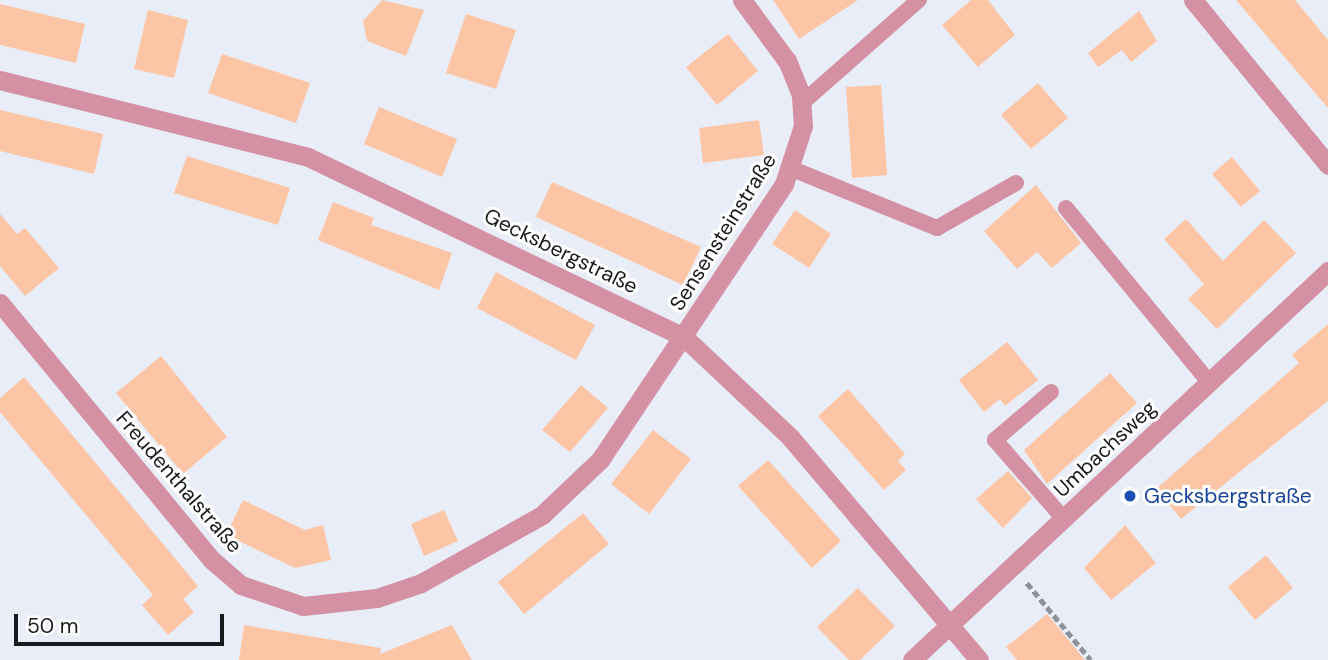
<!DOCTYPE html>
<html>
<head>
<meta charset="utf-8">
<style>
  body { margin:0 }
  #map { position:relative; width:1328px; height:660px; overflow:hidden; background:#e9edf8; font-family:"DM Sans",sans-serif }
  div>[style] { position:absolute }
  [style*='--x'] { left:calc(var(--x)*1px); top:calc(var(--y)*1px); width:calc(var(--w)*1px); rotate:calc(var(--a)*1deg) }
  .building>* { inset:0; background:#fcc6a6 }
  .path>* { height:4.5px; margin-top:-2.25px; transform-origin:0; background:repeating-linear-gradient(90deg,#8f929a 0 7px,transparent 0 10.5px) }
  .service>* { height:16px; margin:-8px; padding:0 8px; transform-origin:8px; border-radius:8px; background:#d391a3 }
  .minor>* { height:19px; margin:-9.5px; padding:0 9.5px; transform-origin:9.5px; border-radius:9.5px; background:#d391a3 }
  .dots>* { width:19px; height:19px; translate:-50% -50%; box-sizing:border-box; border:4px solid #fff; border-radius:50% }
  span { translate:-50% -50%; white-space:nowrap; text-align:center; line-height:1.15; -webkit-text-stroke:6px #fff; paint-order:stroke }
  .street-label { font-size:21px; color:#191a1e }
  .transit-label { font-size:21px; color:#164399 }
  .left { translate:0 -50%; text-align:left }
  .scale { position:absolute; left:14px; top:614px; width:210px; height:32px; box-sizing:border-box; border:4px solid #191a1e; border-top:0; padding-left:9px; font-size:21px; line-height:24px; white-space:nowrap; color:#191a1e; -webkit-text-stroke:5px #fff; paint-order:stroke }
</style>
</head>
<body>
<div id="map">
  <div class="building">
    <div style="clip-path:polygon(382px 0,424px 10px,406px 56px,367px 41px,363px 21px)"></div>
    <div style="clip-path:polygon(773px 0,858px 0,799px 39px)"></div>
    <div style="clip-path:polygon(971px 0,988px 0,1015px 35px,978px 67px,942px 25px)"></div>
    <div style="clip-path:polygon(1236px 0,1295px 0,1328px 40px,1328px 108px)"></div>
    <div style="clip-path:polygon(0 4px,85px 24px,76px 63px,0 45px)"></div>
    <div style="clip-path:polygon(148px 10px,188px 20px,174px 78px,134px 69px)"></div>
    <div style="clip-path:polygon(1139px 11px,1157px 41px,1131px 62px,1122px 50px,1098px 67px,1088px 53px)"></div>
    <div style="clip-path:polygon(466px 14px,516px 30px,496px 89px,446px 73px)"></div>
    <div style="clip-path:polygon(728px 34px,758px 71px,717px 105px,686px 67px)"></div>
    <div style="clip-path:polygon(222px 54px,310px 83px,296px 123px,208px 93px)"></div>
    <div style="clip-path:polygon(1038px 83px,1068px 118px,1031px 149px,1001px 115px)"></div>
    <div style="clip-path:polygon(881px 85px,887px 175px,852px 178px,846px 87px)"></div>
    <div style="clip-path:polygon(379px 107px,457px 139px,442px 177px,364px 144px)"></div>
    <div style="clip-path:polygon(0 110px,103px 134px,94px 174px,0 151px)"></div>
    <div style="clip-path:polygon(759px 120px,764px 155px,703px 163px,699px 128px)"></div>
    <div style="clip-path:polygon(187px 156px,290px 188px,278px 225px,174px 193px)"></div>
    <div style="clip-path:polygon(1232px 157px,1260px 191px,1241px 207px,1212px 174px)"></div>
    <div style="clip-path:polygon(552px 182px,701px 247px,683px 285px,536px 217px)"></div>
    <div style="clip-path:polygon(1036px 185px,1081px 243px,1052px 268px,1037px 252px,1017px 269px,984px 231px)"></div>
    <div style="clip-path:polygon(333px 202px,374px 218px,371px 225px,452px 253px,439px 290px,318px 240px)"></div>
    <div style="clip-path:polygon(795px 210px,831px 234px,809px 268px,772px 244px)"></div>
    <div style="clip-path:polygon(0 214px,17px 234px,25px 228px,59px 268px,25px 296px,0 266px)"></div>
    <div style="clip-path:polygon(1186px 219px,1223px 261px,1264px 220px,1296px 253px,1217px 329px,1188px 299px,1204px 284px,1164px 239px)"></div>
    <div style="clip-path:polygon(496px 272px,595px 325px,576px 360px,477px 308px)"></div>
    <div style="clip-path:polygon(1328px 324px,1328px 401px,1181px 519px,1156px 489px,1299px 363px,1292px 355px)"></div>
    <div style="clip-path:polygon(1007px 342px,1038px 380px,1005px 406px,1000px 399px,984px 412px,959px 380px)"></div>
    <div style="clip-path:polygon(161px 356px,227px 437px,183px 474px,116px 393px)"></div>
    <div style="clip-path:polygon(1110px 373px,1137px 403px,1047px 484px,1024px 450px)"></div>
    <div style="clip-path:polygon(24px 377px,198px 586px,183px 599px,194px 612px,168px 635px,142px 605px,153px 595px,0 412px,0 398px)"></div>
    <div style="clip-path:polygon(581px 385px,608px 408px,570px 452px,542px 430px)"></div>
    <div style="clip-path:polygon(848px 389px,905px 454px,898px 461px,906px 470px,884px 490px,818px 416px)"></div>
    <div style="clip-path:polygon(653px 430px,691px 459px,649px 514px,611px 484px)"></div>
    <div style="clip-path:polygon(768px 460px,841px 541px,812px 568px,738px 486px)"></div>
    <div style="clip-path:polygon(1008px 471px,1032px 498px,1003px 528px,976px 499px)"></div>
    <div style="clip-path:polygon(243px 500px,305px 530px,323px 525px,331px 560px,295px 568px,226px 535px)"></div>
    <div style="clip-path:polygon(444px 510px,458px 541px,424px 556px,411px 524px)"></div>
    <div style="clip-path:polygon(583px 513px,609px 544px,524px 614px,498px 582px)"></div>
    <div style="clip-path:polygon(1125px 525px,1156px 563px,1111px 600px,1084px 568px)"></div>
    <div style="clip-path:polygon(1266px 555px,1293px 588px,1255px 620px,1228px 587px)"></div>
    <div style="clip-path:polygon(858px 588px,895px 626px,860px 660px,849px 660px,817px 627px)"></div>
    <div style="clip-path:polygon(1047px 614px,1085px 660px,1017px 660px,1006px 647px)"></div>
    <div style="clip-path:polygon(244px 625px,381px 648px,380px 654px,452px 625px,472px 660px,239px 660px)"></div>
  </div>
  <div class="path">
    <div style="--x:1027;--y:583;--w:100;--a:50.3"></div>
  </div>
  <div class="service">
    <div style="--x:802;--y:103;--w:156;--a:-41.4"></div>
    <div style="--x:790;--y:168;--w:159;--a:22.2"></div>
    <div style="--x:937;--y:228;--w:91;--a:-29.7"></div>
    <div style="--x:1066;--y:208;--w:227;--a:50.6"></div>
    <div style="--x:1051;--y:392;--w:74;--a:139.4"></div>
    <div style="--x:995;--y:440;--w:105;--a:48.9"></div>
  </div>
  <div class="minor">
    <div style="--x:1193;--y:0;--w:213;--a:50.7"></div>
    <div style="--x:0;--y:80;--w:317;--a:14"></div>
    <div style="--x:308;--y:157;--w:417;--a:25.6"></div>
    <div style="--x:684;--y:337;--w:146;--a:43.3"></div>
    <div style="--x:790;--y:437;--w:292;--a:49.7"></div>
    <div style="--x:0;--y:303;--w:333;--a:50.5"></div>
    <div style="--x:212;--y:560;--w:38;--a:41"></div>
    <div style="--x:241;--y:585;--w:65;--a:18.7"></div>
    <div style="--x:303;--y:606;--w:74;--a:-6.2"></div>
    <div style="--x:377;--y:598;--w:46;--a:-18.8"></div>
    <div style="--x:421;--y:583;--w:139;--a:-29.3"></div>
    <div style="--x:542;--y:515;--w:80;--a:-43.5"></div>
    <div style="--x:600;--y:460;--w:332;--a:-56.3"></div>
    <div style="--x:784;--y:184;--w:61;--a:-71.9"></div>
    <div style="--x:803;--y:126;--w:31;--a:-94"></div>
    <div style="--x:801;--y:95;--w:37;--a:-112"></div>
    <div style="--x:787;--y:61;--w:76;--a:-126.4"></div>
    <div style="--x:912;--y:660;--w:570;--a:-43.08"></div>
  </div>
  <div class="dots">
    <div style="left:1130px;top:496px;background:#1a4fb4"></div>
  </div>
  <div class="street-label">
    <span style="left:723px;top:232px;rotate:-58deg">Sensensteinstraße</span>
    <span style="left:561px;top:251px;rotate:26deg">Gecksbergstraße</span>
    <span style="left:1105px;top:449px;rotate:-43deg">Umbachsweg</span>
    <span style="left:179px;top:482px;rotate:49deg">Freudenthalstraße</span>
  </div>
  <div class="transit-label">
    <span class="left" style="left:1144px;top:496px">Gecksbergstraße</span>
  </div>
  <div class="scale">50 m</div>
</div>
</body>
</html>
